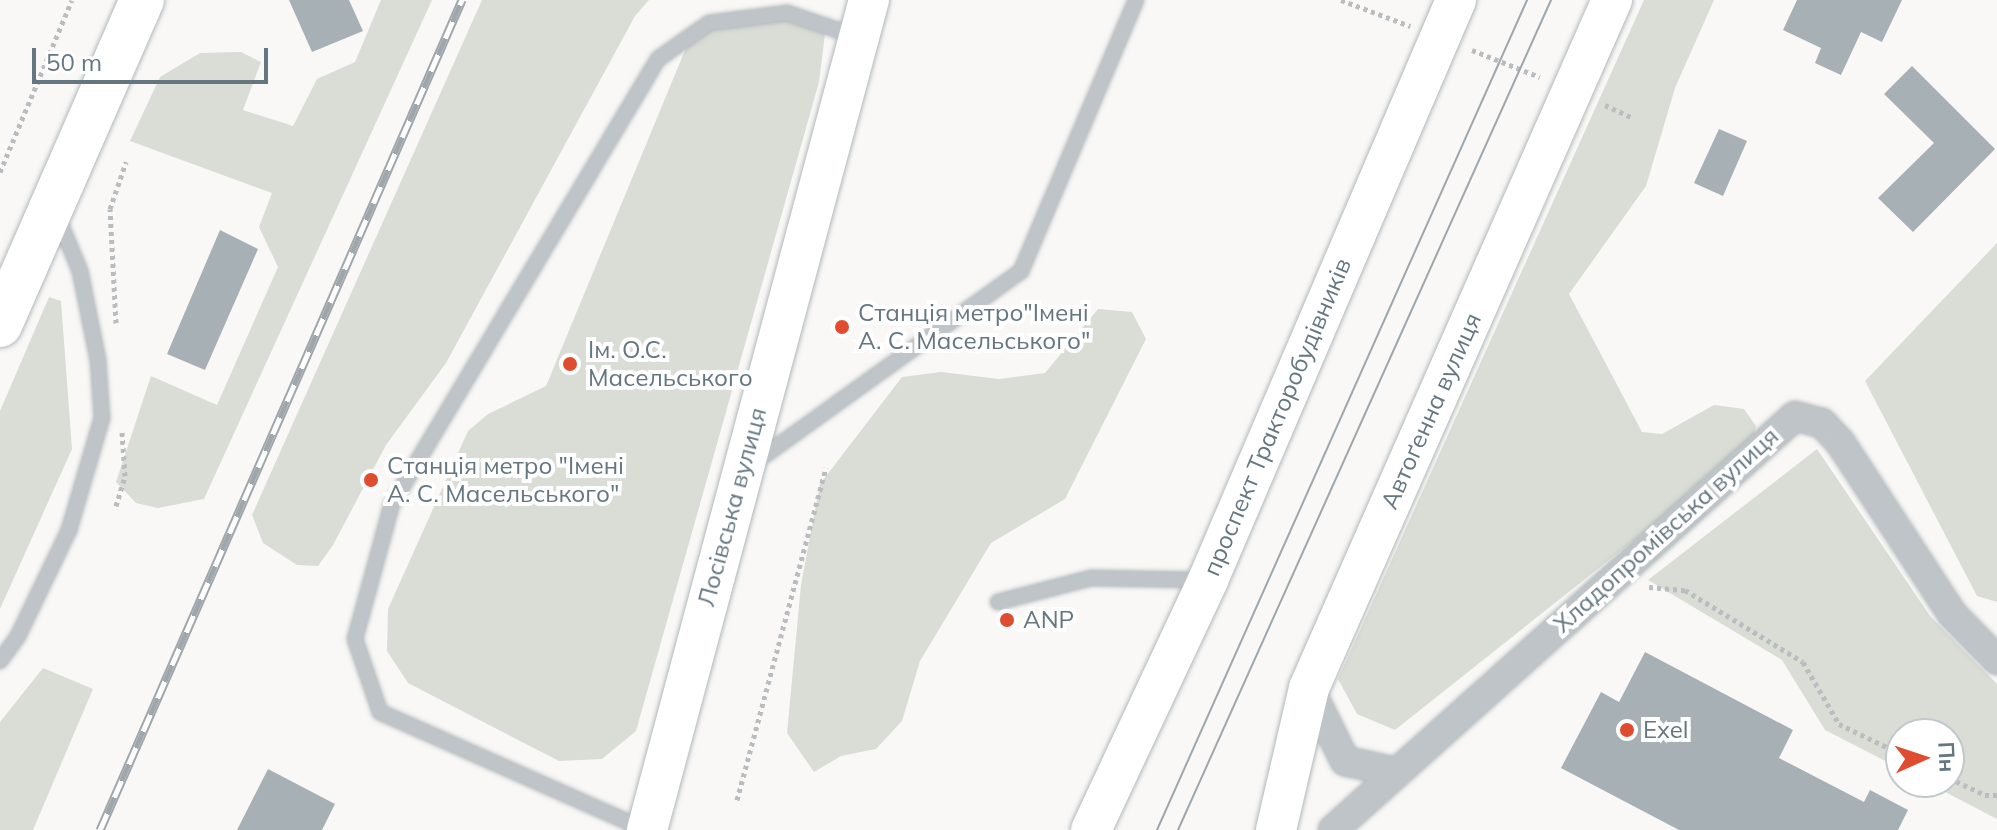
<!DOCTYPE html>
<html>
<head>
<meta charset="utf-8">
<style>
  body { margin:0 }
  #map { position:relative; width:1997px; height:830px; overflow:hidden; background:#f9f8f6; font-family:Mulish,sans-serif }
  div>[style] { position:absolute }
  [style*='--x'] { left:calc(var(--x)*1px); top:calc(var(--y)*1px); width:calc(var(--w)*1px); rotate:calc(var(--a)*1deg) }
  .green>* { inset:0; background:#d9ddd5 }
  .building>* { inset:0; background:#a6b0b5 }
  .path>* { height:5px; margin-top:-2.5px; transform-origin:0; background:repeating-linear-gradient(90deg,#babdc0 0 4px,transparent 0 8px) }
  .roads { filter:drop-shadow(0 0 2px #b2b8bc) drop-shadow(0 0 2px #b2b8bc) }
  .lane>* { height:14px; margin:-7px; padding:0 7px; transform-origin:7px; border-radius:7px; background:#bfc4c8 }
  .street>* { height:28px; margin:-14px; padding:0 14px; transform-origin:14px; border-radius:14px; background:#bfc4c8 }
  .secondary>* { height:40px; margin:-20px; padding:0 20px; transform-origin:20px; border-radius:20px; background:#fff }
  .primary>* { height:44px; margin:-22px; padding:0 22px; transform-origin:22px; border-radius:22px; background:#fff }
  .tram>* { height:2px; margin:-1px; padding:0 1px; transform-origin:1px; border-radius:1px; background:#9fa7ac }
  .rail>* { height:9px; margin-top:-4.5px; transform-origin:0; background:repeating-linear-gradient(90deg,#fff 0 18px,#9fa7ac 0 36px); box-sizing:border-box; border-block:2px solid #9fa7ac }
  .dots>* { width:22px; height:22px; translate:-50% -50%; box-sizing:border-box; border:4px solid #fff; border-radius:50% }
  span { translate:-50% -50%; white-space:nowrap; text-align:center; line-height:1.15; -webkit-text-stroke:8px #fff; paint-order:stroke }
  .poi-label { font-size:24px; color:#647680 }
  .left { translate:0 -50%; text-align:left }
  .street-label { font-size:24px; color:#647680 }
  .north { position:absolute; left:1885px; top:718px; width:80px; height:80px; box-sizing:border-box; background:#fff; border:2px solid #c1c8cc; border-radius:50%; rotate:87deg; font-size:22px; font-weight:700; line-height:32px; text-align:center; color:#647680 }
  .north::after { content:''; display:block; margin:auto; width:28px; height:36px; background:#df4c30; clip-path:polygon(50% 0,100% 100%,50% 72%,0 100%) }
  .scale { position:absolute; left:32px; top:48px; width:236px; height:36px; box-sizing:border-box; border:4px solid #647680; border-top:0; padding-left:10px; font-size:24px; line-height:28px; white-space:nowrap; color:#647680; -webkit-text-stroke:6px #fff; paint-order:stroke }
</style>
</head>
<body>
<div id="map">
  <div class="green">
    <div style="clip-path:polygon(381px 0,432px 0,204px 499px,158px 508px,136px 503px,116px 482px,151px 376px,217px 405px,278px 267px,259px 227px,272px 193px,130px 141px,160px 77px,200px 53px,241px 52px,261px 62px,243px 110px,293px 126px,317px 79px,355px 62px)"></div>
    <div style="clip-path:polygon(482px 0,649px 0,635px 16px,446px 363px,386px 445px,333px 545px,318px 566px,297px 565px,263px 543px,252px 515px)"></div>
    <div style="clip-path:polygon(1644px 0,1714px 0,1675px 88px,1646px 186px,1569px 294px,1642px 432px,1662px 434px,1714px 405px,1744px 409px,1756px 426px,1750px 448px,1395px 730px,1357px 714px,1338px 679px)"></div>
    <div style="clip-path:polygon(787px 13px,826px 26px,819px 82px,636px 731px,602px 759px,559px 761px,408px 683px,387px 651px,388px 609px,468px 431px,488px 414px,546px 386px,693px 31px)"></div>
    <div style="clip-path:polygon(1997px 243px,1997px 602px,1977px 596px,1865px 381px)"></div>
    <div style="clip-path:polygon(49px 297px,61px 301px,72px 449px,0 609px,0 411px)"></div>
    <div style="clip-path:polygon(1098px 309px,1132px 312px,1146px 339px,1065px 499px,991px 543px,920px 661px,902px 721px,876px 749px,841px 756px,814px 772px,787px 733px,801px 585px,820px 484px,902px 377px,941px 372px,999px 379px,1045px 373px)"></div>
    <div style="clip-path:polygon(1817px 449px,1930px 616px,1997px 684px,1997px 819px,1926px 782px,1949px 782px,1949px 734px,1901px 734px,1901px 769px,1825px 730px,1782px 660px,1648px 580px)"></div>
    <div style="clip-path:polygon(43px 668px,93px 689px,33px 830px,0 830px,0 722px)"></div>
  </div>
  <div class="building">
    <div style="clip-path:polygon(289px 0,349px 0,363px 31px,312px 52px)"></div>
    <div style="clip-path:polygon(1797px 0,1902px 0,1882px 42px,1861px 32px,1841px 75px,1815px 63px,1821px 48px,1783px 30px)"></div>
    <div style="clip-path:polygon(1912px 66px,1995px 149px,1913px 232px,1878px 198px,1934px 143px,1884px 94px)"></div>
    <div style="clip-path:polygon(1719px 129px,1747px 141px,1723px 196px,1694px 183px)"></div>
    <div style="clip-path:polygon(220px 230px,258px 249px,205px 370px,167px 354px)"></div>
    <div style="clip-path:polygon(1645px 652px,1793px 730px,1779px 758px,1864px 802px,1870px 790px,1908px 810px,1898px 830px,1679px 830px,1561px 768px,1601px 692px,1619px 702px)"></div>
    <div style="clip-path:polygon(268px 769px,335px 804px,322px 830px,237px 830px)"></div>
  </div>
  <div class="path">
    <div style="--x:1341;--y:0;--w:74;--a:20.6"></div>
    <div style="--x:1472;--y:50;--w:73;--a:21.7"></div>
    <div style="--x:1605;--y:105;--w:31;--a:25"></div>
    <div style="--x:0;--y:172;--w:186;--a:-67.3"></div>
    <div style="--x:116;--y:323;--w:114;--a:-93"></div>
    <div style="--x:110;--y:209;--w:50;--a:-71.2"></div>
    <div style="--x:116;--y:506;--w:31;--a:-73"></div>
    <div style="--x:125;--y:476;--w:44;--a:-93.9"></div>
    <div style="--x:1649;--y:587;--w:36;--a:5"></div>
    <div style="--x:1685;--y:590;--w:138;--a:31.4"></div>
    <div style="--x:1803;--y:662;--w:72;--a:59.9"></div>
    <div style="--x:1839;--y:724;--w:69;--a:25.8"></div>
    <div style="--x:1949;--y:778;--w:40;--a:25"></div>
    <div style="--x:1985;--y:795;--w:12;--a:0"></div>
    <div style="--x:737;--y:800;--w:344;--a:-75"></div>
  </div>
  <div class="roads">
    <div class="lane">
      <div style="--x:754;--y:463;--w:329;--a:-35.7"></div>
      <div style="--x:1021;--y:271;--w:294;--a:-67"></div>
      <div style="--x:998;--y:602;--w:96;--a:-14.5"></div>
      <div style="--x:1091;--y:578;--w:112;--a:1"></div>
      <div style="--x:0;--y:661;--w:31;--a:-54"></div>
      <div style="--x:18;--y:636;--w:118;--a:-64.3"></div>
      <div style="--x:69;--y:530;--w:117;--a:-73.6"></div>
      <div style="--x:102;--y:418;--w:58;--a:-93.9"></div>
      <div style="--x:98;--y:360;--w:91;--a:-101.4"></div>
      <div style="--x:80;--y:271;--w:57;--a:-112.5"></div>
      <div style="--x:646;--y:830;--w:291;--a:-156.1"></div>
      <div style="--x:380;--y:712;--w:77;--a:-108.9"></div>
      <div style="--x:355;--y:639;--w:140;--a:-74.7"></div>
      <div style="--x:392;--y:504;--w:518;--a:-59.13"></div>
      <div style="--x:658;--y:59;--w:62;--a:-35.2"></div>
      <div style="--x:709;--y:23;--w:79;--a:-7.3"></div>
      <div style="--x:787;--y:13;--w:75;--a:18.7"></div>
    </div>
    <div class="street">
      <div style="--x:1309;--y:688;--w:81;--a:63.7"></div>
      <div style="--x:1345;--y:761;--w:51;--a:12.4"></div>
      <div style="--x:1333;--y:830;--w:620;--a:-41.86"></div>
      <div style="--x:1795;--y:416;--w:28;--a:15"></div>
      <div style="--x:1822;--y:423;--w:26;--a:47"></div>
      <div style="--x:1840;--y:442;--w:205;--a:56.9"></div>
      <div style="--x:1952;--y:614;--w:64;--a:45.6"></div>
    </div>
    <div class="secondary">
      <div style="--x:647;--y:830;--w:859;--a:-75.03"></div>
      <div style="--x:1091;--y:830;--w:276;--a:-64.9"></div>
      <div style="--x:1208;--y:580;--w:631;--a:-66.85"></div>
      <div style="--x:1276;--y:830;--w:146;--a:-76.9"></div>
      <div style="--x:1309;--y:688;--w:752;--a:-66.23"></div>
    </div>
    <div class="primary">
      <div style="--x:0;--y:325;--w:355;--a:-66.4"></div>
    </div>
  </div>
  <div class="tram">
    <div style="--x:1157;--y:830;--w:909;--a:-65.97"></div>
    <div style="--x:1178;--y:830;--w:910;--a:-65.8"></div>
  </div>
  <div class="rail">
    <div style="--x:100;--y:830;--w:906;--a:-66.44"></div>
  </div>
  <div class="dots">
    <div style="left:842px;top:327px;background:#df4c30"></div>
    <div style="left:570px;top:364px;background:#df4c30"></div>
    <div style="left:371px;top:480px;background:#df4c30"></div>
    <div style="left:1007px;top:620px;background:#df4c30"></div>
    <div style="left:1627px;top:730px;background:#df4c30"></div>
  </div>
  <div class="poi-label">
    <span class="left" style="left:858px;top:327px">Станція метро"Імені<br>А. С. Масельського"</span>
    <span class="left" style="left:588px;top:364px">Ім. О.С.<br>Масельського</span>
    <span class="left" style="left:387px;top:480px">Станція метро "Імені<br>А. С. Масельського"</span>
    <span class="left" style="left:1023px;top:620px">ANP</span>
    <span class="left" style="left:1643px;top:730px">Exel</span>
  </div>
  <div class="street-label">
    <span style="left:1431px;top:411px;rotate:-66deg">Автоґенна вулиця</span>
    <span style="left:1277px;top:417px;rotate:-67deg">проспект Тракторобудівників</span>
    <span style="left:732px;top:507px;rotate:-75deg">Лосівська вулиця</span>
    <span style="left:1666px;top:530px;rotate:-42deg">Хладопромівська вулиця</span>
  </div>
  <div class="north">Пн</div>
  <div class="scale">50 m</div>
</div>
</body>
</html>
